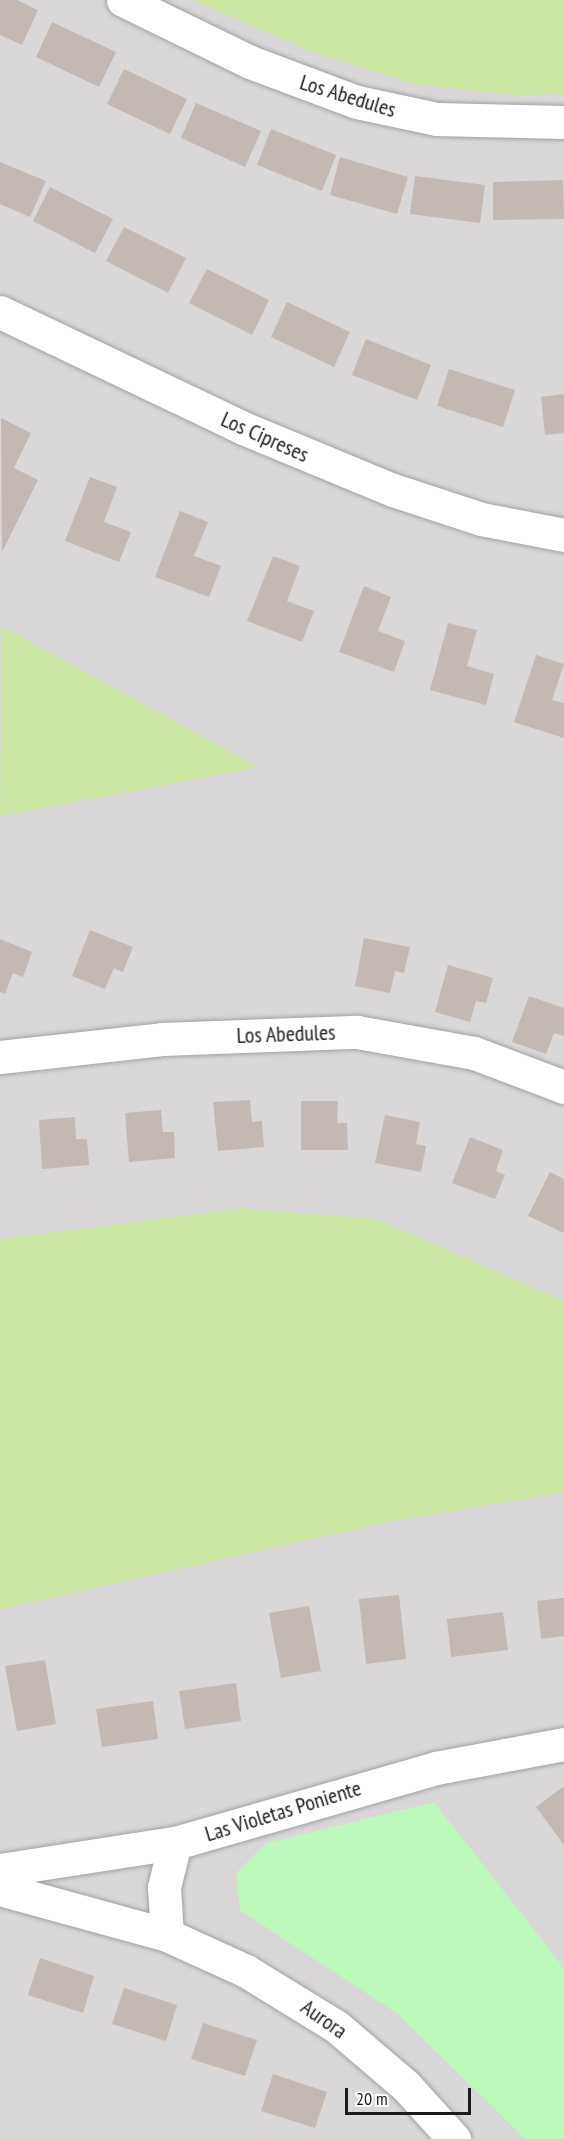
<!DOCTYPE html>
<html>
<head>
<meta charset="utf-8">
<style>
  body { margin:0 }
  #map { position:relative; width:564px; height:2139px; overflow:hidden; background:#ede7e0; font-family:"PT Sans Narrow",sans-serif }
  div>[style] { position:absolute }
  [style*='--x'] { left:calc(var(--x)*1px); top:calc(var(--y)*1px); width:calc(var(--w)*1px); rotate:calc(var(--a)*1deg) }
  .residential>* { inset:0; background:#d9d7d8 }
  .grass>* { inset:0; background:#cde8a4 }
  .park>* { inset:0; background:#bcf9ba }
  .building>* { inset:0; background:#c4b8b3 }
  .roads { filter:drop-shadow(0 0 2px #a2a2a2) drop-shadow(0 0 2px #a2a2a2) }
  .minor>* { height:33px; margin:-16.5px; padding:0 16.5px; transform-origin:16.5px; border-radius:16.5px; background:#fff }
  span { translate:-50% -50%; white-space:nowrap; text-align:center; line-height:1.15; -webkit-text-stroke:4.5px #fff; paint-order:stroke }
  .street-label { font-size:22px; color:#1b1b1b }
  .scale { position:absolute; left:345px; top:2088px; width:126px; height:27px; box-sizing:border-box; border:3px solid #1b1b1b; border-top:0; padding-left:8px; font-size:18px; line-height:21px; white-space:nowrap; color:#1b1b1b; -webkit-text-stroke:4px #fff; paint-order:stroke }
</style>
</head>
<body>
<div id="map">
  <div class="residential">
    <div style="clip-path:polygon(0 0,564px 0,564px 2139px,0 2139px)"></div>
  </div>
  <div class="grass">
    <div style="clip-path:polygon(193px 0,564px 0,564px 93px,525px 96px,414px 84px,310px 51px)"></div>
    <div style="clip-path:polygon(2px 626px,258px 767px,0 816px)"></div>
    <div style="clip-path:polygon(242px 1208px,377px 1219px,564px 1301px,564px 1492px,397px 1520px,0 1609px,0 1239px)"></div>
  </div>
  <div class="park">
    <div style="clip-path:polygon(434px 1802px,564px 1968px,564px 2139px,525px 2139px,399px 2015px,240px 1910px,236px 1873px,266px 1843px)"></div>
  </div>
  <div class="building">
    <div style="clip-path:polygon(0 0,17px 0,38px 10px,22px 45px,0 35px)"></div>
    <div style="clip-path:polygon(52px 22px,116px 52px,99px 87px,36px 57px)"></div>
    <div style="clip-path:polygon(124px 69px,187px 99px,170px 134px,107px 104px)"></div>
    <div style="clip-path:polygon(196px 103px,261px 131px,245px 167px,181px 138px)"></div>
    <div style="clip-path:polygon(271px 129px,336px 155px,322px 191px,257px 165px)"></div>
    <div style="clip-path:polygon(340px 157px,408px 177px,397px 214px,330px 195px)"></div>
    <div style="clip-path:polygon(0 162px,46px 181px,30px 217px,0 204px)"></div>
    <div style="clip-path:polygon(415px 176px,485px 185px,480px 223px,410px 214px)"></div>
    <div style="clip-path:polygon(563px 180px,564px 219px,493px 220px,493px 182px)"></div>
    <div style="clip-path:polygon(50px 187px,113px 219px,95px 253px,33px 221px)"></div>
    <div style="clip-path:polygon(124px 227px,186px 258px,168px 293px,106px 261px)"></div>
    <div style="clip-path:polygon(207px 269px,269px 300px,252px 335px,189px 303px)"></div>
    <div style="clip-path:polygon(287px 302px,350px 332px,334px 367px,271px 337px)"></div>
    <div style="clip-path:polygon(366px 339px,431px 365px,417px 400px,352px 375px)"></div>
    <div style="clip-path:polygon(449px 369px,515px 390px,503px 427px,437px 406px)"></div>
    <div style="clip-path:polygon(564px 394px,564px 433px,545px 435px,541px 397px)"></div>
    <div style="clip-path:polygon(1px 418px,31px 433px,14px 468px,38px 480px,2px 552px)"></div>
    <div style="clip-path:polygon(90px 477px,117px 487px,104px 522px,131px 532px,119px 562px,65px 541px)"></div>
    <div style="clip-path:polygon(180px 511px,208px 522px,194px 556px,221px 566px,209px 597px,155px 577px)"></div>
    <div style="clip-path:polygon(273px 556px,300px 566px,287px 601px,314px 611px,302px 642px,247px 621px)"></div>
    <div style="clip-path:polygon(364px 586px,391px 597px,378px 631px,405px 641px,394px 672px,339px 652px)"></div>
    <div style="clip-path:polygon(448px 623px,477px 630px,467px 666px,494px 674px,486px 705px,430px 690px)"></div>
    <div style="clip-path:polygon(536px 655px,564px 664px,552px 700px,564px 703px,564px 738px,514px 722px)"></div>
    <div style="clip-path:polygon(90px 930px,133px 947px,123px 972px,114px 968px,105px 989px,72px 976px)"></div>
    <div style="clip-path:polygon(364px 938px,410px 947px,404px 973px,395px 971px,390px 993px,355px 986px)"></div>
    <div style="clip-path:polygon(0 939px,32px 952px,23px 977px,13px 973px,5px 994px,0 992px)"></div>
    <div style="clip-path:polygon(448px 965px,493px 978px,486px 1003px,476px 1001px,470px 1022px,435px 1012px)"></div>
    <div style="clip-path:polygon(529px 996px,564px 1008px,564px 1036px,554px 1033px,546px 1054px,512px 1042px)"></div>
    <div style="clip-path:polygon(250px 1100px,252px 1122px,262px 1121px,264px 1147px,218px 1151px,213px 1102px)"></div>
    <div style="clip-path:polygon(301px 1101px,338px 1101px,337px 1123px,347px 1123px,348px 1150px,301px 1150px)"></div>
    <div style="clip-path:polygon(161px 1110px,163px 1132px,174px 1132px,175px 1158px,129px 1162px,125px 1113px)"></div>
    <div style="clip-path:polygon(385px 1115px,420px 1122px,416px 1144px,426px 1146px,421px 1172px,375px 1163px)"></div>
    <div style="clip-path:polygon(75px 1117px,76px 1139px,87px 1139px,89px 1165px,42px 1169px,39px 1120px)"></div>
    <div style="clip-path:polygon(470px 1137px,503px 1150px,496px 1171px,505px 1175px,495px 1199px,452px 1183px)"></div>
    <div style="clip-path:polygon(550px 1172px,564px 1179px,564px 1233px,528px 1216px)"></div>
    <div style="clip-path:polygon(399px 1595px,406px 1659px,366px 1664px,359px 1599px)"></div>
    <div style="clip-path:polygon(564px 1598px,564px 1636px,541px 1639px,537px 1601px)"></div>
    <div style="clip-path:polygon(309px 1606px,321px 1671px,281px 1678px,269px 1613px)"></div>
    <div style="clip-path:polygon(503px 1612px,508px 1650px,451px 1657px,447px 1619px)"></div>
    <div style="clip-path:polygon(45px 1660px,56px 1724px,17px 1731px,5px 1666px)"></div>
    <div style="clip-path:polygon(236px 1683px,241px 1721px,185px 1729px,179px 1691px)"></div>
    <div style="clip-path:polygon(153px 1701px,158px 1739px,102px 1747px,96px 1709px)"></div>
    <div style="clip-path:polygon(564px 1786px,564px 1845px,536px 1807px)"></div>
    <div style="clip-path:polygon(40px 1958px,94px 1976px,83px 2013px,28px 1995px)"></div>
    <div style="clip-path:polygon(124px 1988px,177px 2005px,166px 2041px,112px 2024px)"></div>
    <div style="clip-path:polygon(203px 2023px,257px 2040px,245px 2076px,191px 2059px)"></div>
    <div style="clip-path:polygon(273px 2074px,327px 2092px,315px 2128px,261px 2111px)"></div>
  </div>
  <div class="roads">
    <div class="minor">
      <div style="--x:123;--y:0;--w:141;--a:26"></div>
      <div style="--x:250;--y:62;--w:114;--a:20.5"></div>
      <div style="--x:357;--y:102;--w:81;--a:12.1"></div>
      <div style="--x:436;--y:119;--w:128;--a:1.3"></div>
      <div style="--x:0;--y:312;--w:269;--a:25.5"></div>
      <div style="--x:243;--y:428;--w:162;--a:22.5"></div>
      <div style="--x:393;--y:490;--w:93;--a:18.2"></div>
      <div style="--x:481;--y:519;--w:85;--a:10.9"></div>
      <div style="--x:0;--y:1057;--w:163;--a:-6.3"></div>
      <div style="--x:162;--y:1039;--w:195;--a:-2.1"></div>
      <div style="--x:357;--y:1032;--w:119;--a:10.2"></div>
      <div style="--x:474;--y:1053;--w:96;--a:20.7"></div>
      <div style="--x:0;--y:1870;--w:177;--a:-8.8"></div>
      <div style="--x:175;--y:1843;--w:272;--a:-16"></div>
      <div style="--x:436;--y:1768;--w:130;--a:-10.6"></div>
      <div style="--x:0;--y:1889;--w:173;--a:15.4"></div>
      <div style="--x:167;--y:1935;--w:87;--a:24.5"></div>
      <div style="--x:246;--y:1971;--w:107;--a:31.6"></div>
      <div style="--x:337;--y:2027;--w:91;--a:40.5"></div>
      <div style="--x:406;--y:2086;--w:72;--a:47.8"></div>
      <div style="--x:167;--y:1935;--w:48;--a:-93.6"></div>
      <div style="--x:164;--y:1887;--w:45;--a:-76"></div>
    </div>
  </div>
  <div class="street-label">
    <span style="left:348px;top:96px;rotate:17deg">Los Abedules</span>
    <span style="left:265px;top:437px;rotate:24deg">Los Cipreses</span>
    <span style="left:286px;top:1034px;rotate:-2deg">Los Abedules</span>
    <span style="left:283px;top:1811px;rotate:-17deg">Las Violetas Poniente</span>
    <span style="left:324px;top:2019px;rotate:35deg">Aurora</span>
  </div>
  <div class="scale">20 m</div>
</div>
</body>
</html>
